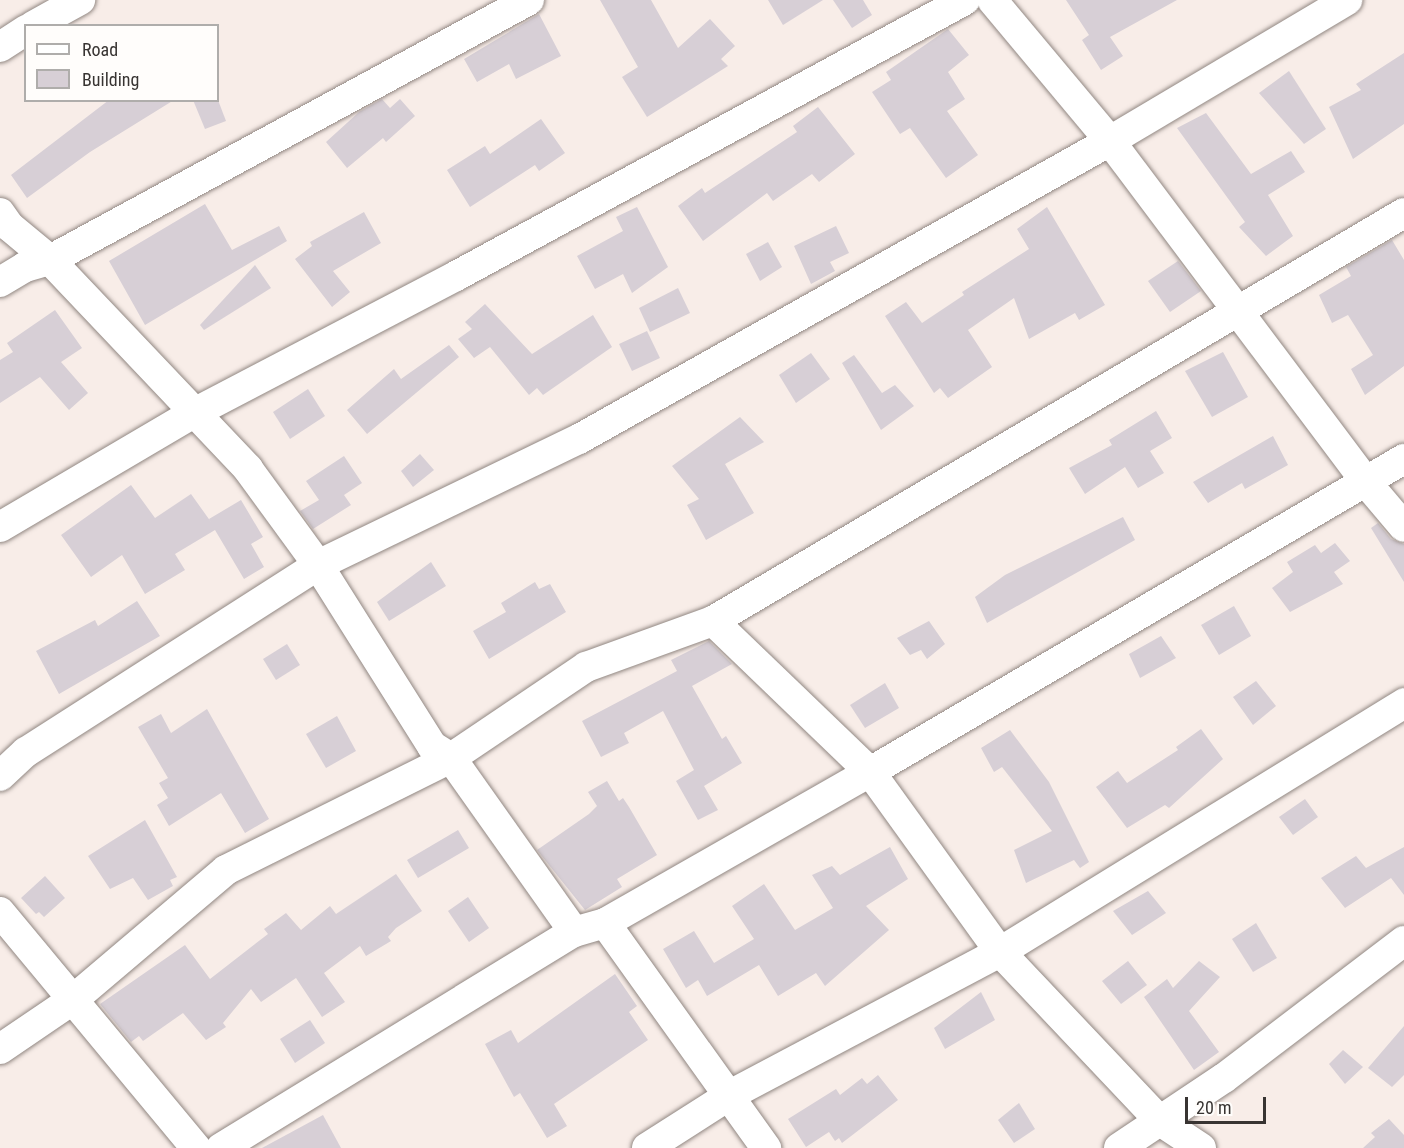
<!DOCTYPE html>
<html>
<head>
<meta charset="utf-8">
<style>
  body { margin:0 }
  #map { position:relative; width:1404px; height:1148px; overflow:hidden; background:#f8ede8; font-family:"Roboto Condensed",sans-serif }
  div>[style] { position:absolute }
  [style*='--x'] { left:calc(var(--x)*1px); top:calc(var(--y)*1px); width:calc(var(--w)*1px); rotate:calc(var(--a)*1deg) }
  .building>* { inset:0; background:#d7cfd6 }
  .roads { filter:drop-shadow(0 0 2px #918782) drop-shadow(0 0 2px #918782) }
  .street>* { height:30px; margin:-15px; padding:0 15px; transform-origin:15px; border-radius:15px; background:#fff }
  span { translate:-50% -50%; white-space:nowrap; text-align:center; line-height:1.15; -webkit-text-stroke:6px #fffdfb; paint-order:stroke }
  .legend { position:absolute; left:24px; top:24px; width:195px; height:78px; box-sizing:border-box; background:#fffdfb; border:2px solid #afadab; margin:0; padding:8px 10px; list-style:none; font-size:18px; color:#383432 }
  .legend li { display:flex; align-items:center; gap:12px; height:30px }
  .legend b { width:30px; border:2px solid #afadab }
  .scale { position:absolute; left:1185px; top:1097px; width:81px; height:27px; box-sizing:border-box; border:3px solid #383432; border-top:0; padding-left:8px; font-size:18px; line-height:21px; white-space:nowrap; color:#383432; -webkit-text-stroke:4px #fffdfb; paint-order:stroke }
</style>
</head>
<body>
<div id="map">
  <div class="building">
    <div style="clip-path:polygon(600px 0,651px 0,678px 48px,710px 19px,735px 46px,721px 59px,728px 66px,647px 117px,622px 77px,638px 67px)"></div>
    <div style="clip-path:polygon(768px 0,823px 0,783px 25px)"></div>
    <div style="clip-path:polygon(833px 0,863px 0,872px 15px,852px 28px)"></div>
    <div style="clip-path:polygon(1066px 0,1177px 0,1110px 37px,1123px 56px,1101px 70px,1082px 40px,1089px 35px)"></div>
    <div style="clip-path:polygon(539px 14px,561px 56px,516px 79px,509px 64px,477px 82px,464px 59px)"></div>
    <div style="clip-path:polygon(948px 29px,969px 55px,948px 72px,965px 99px,947px 111px,978px 155px,946px 178px,910px 128px,900px 134px,872px 92px,891px 80px,886px 72px)"></div>
    <div style="clip-path:polygon(1404px 53px,1404px 124px,1353px 159px,1329px 107px,1361px 90px,1356px 84px)"></div>
    <div style="clip-path:polygon(1289px 71px,1326px 129px,1304px 144px,1259px 93px)"></div>
    <div style="clip-path:polygon(382px 99px,390px 108px,400px 99px,415px 116px,386px 142px,383px 138px,347px 168px,326px 142px,359px 112px)"></div>
    <div style="clip-path:polygon(109px 100px,174px 100px,90px 152px,27px 198px,11px 175px)"></div>
    <div style="clip-path:polygon(193px 100px,218px 100px,226px 121px,205px 129px)"></div>
    <div style="clip-path:polygon(818px 107px,855px 154px,819px 182px,812px 174px,773px 201px,767px 193px,703px 241px,678px 206px,702px 188px,705px 193px,797px 132px,793px 126px)"></div>
    <div style="clip-path:polygon(1206px 113px,1251px 174px,1291px 151px,1305px 172px,1268px 195px,1293px 236px,1266px 256px,1239px 227px,1245px 222px,1177px 128px)"></div>
    <div style="clip-path:polygon(541px 119px,565px 153px,539px 171px,535px 165px,470px 207px,447px 170px,485px 146px,490px 154px)"></div>
    <div style="clip-path:polygon(205px 204px,232px 250px,279px 226px,287px 241px,145px 325px,109px 261px)"></div>
    <div style="clip-path:polygon(637px 207px,668px 267px,632px 293px,623px 274px,595px 289px,577px 256px,623px 231px,616px 217px)"></div>
    <div style="clip-path:polygon(1047px 207px,1105px 305px,1079px 320px,1075px 313px,1029px 339px,1014px 298px,968px 330px,992px 367px,948px 398px,940px 388px,934px 393px,885px 316px,906px 302px,922px 323px,964px 295px,962px 292px,1029px 249px,1017px 229px)"></div>
    <div style="clip-path:polygon(364px 212px,381px 243px,333px 271px,350px 292px,332px 307px,295px 259px,312px 246px,310px 242px)"></div>
    <div style="clip-path:polygon(836px 226px,849px 253px,830px 262px,835px 271px,811px 284px,794px 246px)"></div>
    <div style="clip-path:polygon(1392px 240px,1404px 260px,1404px 366px,1365px 395px,1351px 369px,1373px 355px,1348px 315px,1332px 323px,1319px 295px,1351px 276px,1346px 267px)"></div>
    <div style="clip-path:polygon(768px 242px,782px 267px,760px 281px,746px 254px)"></div>
    <div style="clip-path:polygon(1178px 261px,1201px 291px,1170px 312px,1148px 281px)"></div>
    <div style="clip-path:polygon(255px 265px,271px 288px,204px 330px,200px 325px)"></div>
    <div style="clip-path:polygon(678px 288px,690px 313px,650px 332px,639px 308px)"></div>
    <div style="clip-path:polygon(485px 304px,532px 354px,593px 315px,612px 347px,543px 395px,537px 388px,529px 395px,490px 347px,474px 358px,458px 339px,472px 329px,465px 322px)"></div>
    <div style="clip-path:polygon(55px 310px,82px 348px,61px 362px,88px 393px,69px 410px,40px 377px,0 403px,0 360px,13px 352px,7px 343px)"></div>
    <div style="clip-path:polygon(647px 331px,660px 358px,632px 371px,619px 344px)"></div>
    <div style="clip-path:polygon(449px 345px,459px 357px,367px 434px,347px 410px,394px 369px,401px 379px)"></div>
    <div style="clip-path:polygon(1223px 352px,1248px 397px,1212px 417px,1185px 371px)"></div>
    <div style="clip-path:polygon(811px 353px,830px 379px,796px 403px,779px 375px)"></div>
    <div style="clip-path:polygon(854px 355px,882px 393px,895px 385px,914px 406px,881px 430px,842px 363px)"></div>
    <div style="clip-path:polygon(308px 389px,325px 416px,290px 439px,273px 412px)"></div>
    <div style="clip-path:polygon(1156px 411px,1172px 438px,1150px 451px,1164px 473px,1138px 488px,1125px 467px,1085px 494px,1069px 468px,1112px 445px,1109px 440px)"></div>
    <div style="clip-path:polygon(740px 417px,764px 442px,725px 464px,754px 513px,706px 540px,687px 505px,699px 499px,672px 466px)"></div>
    <div style="clip-path:polygon(1273px 436px,1288px 465px,1245px 489px,1242px 483px,1208px 503px,1193px 482px)"></div>
    <div style="clip-path:polygon(420px 454px,434px 470px,413px 487px,401px 471px)"></div>
    <div style="clip-path:polygon(344px 456px,362px 483px,344px 495px,351px 505px,313px 529px,300px 511px,319px 500px,306px 481px)"></div>
    <div style="clip-path:polygon(131px 485px,155px 518px,191px 494px,211px 522px,209px 519px,241px 500px,263px 537px,251px 544px,264px 567px,244px 579px,215px 530px,175px 554px,185px 570px,145px 594px,122px 555px,91px 577px,61px 535px)"></div>
    <div style="clip-path:polygon(1123px 517px,1135px 540px,987px 623px,975px 597px,1005px 575px)"></div>
    <div style="clip-path:polygon(1378px 523px,1391px 539px,1404px 544px,1404px 582px,1371px 528px)"></div>
    <div style="clip-path:polygon(1335px 543px,1350px 561px,1334px 572px,1343px 584px,1290px 612px,1272px 588px,1293px 572px,1287px 562px,1315px 545px,1321px 553px)"></div>
    <div style="clip-path:polygon(431px 562px,446px 586px,389px 621px,377px 602px)"></div>
    <div style="clip-path:polygon(535px 582px,539px 589px,550px 584px,566px 612px,489px 659px,473px 631px,506px 612px,501px 603px)"></div>
    <div style="clip-path:polygon(137px 601px,160px 636px,59px 694px,36px 651px,95px 620px,98px 626px)"></div>
    <div style="clip-path:polygon(1234px 606px,1251px 636px,1219px 655px,1201px 625px)"></div>
    <div style="clip-path:polygon(929px 621px,945px 644px,927px 659px,921px 650px,910px 655px,897px 638px)"></div>
    <div style="clip-path:polygon(1161px 636px,1176px 658px,1140px 678px,1129px 654px)"></div>
    <div style="clip-path:polygon(709px 641px,732px 664px,692px 686px,722px 739px,726px 736px,742px 763px,704px 786px,718px 810px,698px 820px,676px 781px,694px 770px,663px 711px,624px 733px,629px 743px,601px 757px,582px 721px,677px 671px,671px 660px)"></div>
    <div style="clip-path:polygon(287px 644px,300px 665px,276px 680px,263px 659px)"></div>
    <div style="clip-path:polygon(1256px 681px,1276px 706px,1253px 725px,1233px 697px)"></div>
    <div style="clip-path:polygon(885px 683px,899px 708px,865px 728px,850px 705px)"></div>
    <div style="clip-path:polygon(207px 709px,269px 819px,245px 833px,221px 793px,169px 826px,157px 805px,168px 798px,159px 783px,168px 778px,138px 727px,161px 714px,171px 733px)"></div>
    <div style="clip-path:polygon(337px 716px,356px 751px,326px 768px,306px 734px)"></div>
    <div style="clip-path:polygon(1201px 729px,1223px 759px,1169px 808px,1165px 805px,1127px 828px,1096px 787px,1118px 771px,1127px 783px,1178px 750px,1176px 747px)"></div>
    <div style="clip-path:polygon(1010px 730px,1049px 782px,1089px 862px,1080px 868px,1074px 860px,1026px 883px,1014px 850px,1052px 831px,1002px 767px,994px 772px,981px 748px)"></div>
    <div style="clip-path:polygon(607px 781px,619px 801px,623px 798px,629px 807px,657px 855px,617px 879px,622px 887px,585px 910px,537px 850px,589px 814px,597px 806px,588px 792px)"></div>
    <div style="clip-path:polygon(1305px 799px,1318px 817px,1293px 835px,1279px 817px)"></div>
    <div style="clip-path:polygon(145px 820px,177px 877px,170px 880px,173px 886px,148px 900px,133px 878px,110px 889px,88px 856px)"></div>
    <div style="clip-path:polygon(458px 830px,469px 848px,418px 878px,407px 860px)"></div>
    <div style="clip-path:polygon(890px 847px,908px 879px,866px 906px,889px 930px,825px 986px,816px 973px,778px 996px,759px 965px,707px 996px,698px 980px,686px 988px,663px 949px,694px 931px,714px 963px,754px 939px,732px 906px,764px 884px,795px 930px,833px 908px,812px 875px,832px 866px,840px 875px)"></div>
    <div style="clip-path:polygon(1404px 847px,1404px 895px,1391px 878px,1345px 908px,1321px 878px,1356px 856px,1366px 868px)"></div>
    <div style="clip-path:polygon(396px 874px,422px 911px,396px 928px,388px 937px,391px 941px,366px 956px,360px 946px,324px 973px,345px 1002px,322px 1017px,296px 978px,261px 1002px,251px 989px,223px 1023px,226px 1027px,206px 1040px,183px 1013px,143px 1041px,139px 1036px,131px 1042px,100px 1004px,185px 945px,210px 979px,268px 934px,264px 929px,286px 913px,301px 930px,330px 906px,336px 914px)"></div>
    <div style="clip-path:polygon(45px 876px,65px 898px,44px 917px,39px 912px,36px 914px,21px 898px)"></div>
    <div style="clip-path:polygon(1148px 891px,1166px 913px,1132px 935px,1113px 911px)"></div>
    <div style="clip-path:polygon(468px 897px,489px 928px,469px 942px,448px 911px)"></div>
    <div style="clip-path:polygon(1256px 923px,1277px 958px,1253px 972px,1232px 939px)"></div>
    <div style="clip-path:polygon(1128px 961px,1147px 985px,1121px 1004px,1102px 981px)"></div>
    <div style="clip-path:polygon(1199px 961px,1220px 977px,1189px 1011px,1219px 1052px,1194px 1070px,1144px 997px,1167px 979px,1173px 988px)"></div>
    <div style="clip-path:polygon(615px 974px,637px 1006px,629px 1012px,648px 1040px,554px 1104px,567px 1126px,547px 1138px,520px 1093px,514px 1097px,485px 1044px,511px 1030px,518px 1043px)"></div>
    <div style="clip-path:polygon(981px 992px,995px 1020px,945px 1049px,934px 1028px)"></div>
    <div style="clip-path:polygon(310px 1020px,325px 1043px,295px 1063px,280px 1039px)"></div>
    <div style="clip-path:polygon(1404px 1026px,1404px 1075px,1392px 1087px,1368px 1068px)"></div>
    <div style="clip-path:polygon(1343px 1050px,1363px 1067px,1345px 1084px,1329px 1064px)"></div>
    <div style="clip-path:polygon(878px 1075px,898px 1100px,842px 1143px,839px 1138px,835px 1141px,829px 1132px,806px 1147px,788px 1119px,836px 1089px,840px 1095px,862px 1078px,867px 1084px)"></div>
    <div style="clip-path:polygon(1019px 1103px,1035px 1129px,1014px 1143px,998px 1120px)"></div>
    <div style="clip-path:polygon(323px 1115px,341px 1148px,262px 1148px)"></div>
    <div style="clip-path:polygon(1389px 1119px,1404px 1135px,1404px 1148px,1363px 1148px,1375px 1137px,1371px 1133px)"></div>
  </div>
  <div class="roads">
    <div class="street">
      <div style="--x:992;--y:0;--w:184;--a:50.1"></div>
      <div style="--x:1110;--y:141;--w:425;--a:53.1"></div>
      <div style="--x:1365;--y:481;--w:60;--a:49.7"></div>
      <div style="--x:33;--y:26;--w:54;--a:-29"></div>
      <div style="--x:0;--y:47;--w:31;--a:-33"></div>
      <div style="--x:0;--y:213;--w:16;--a:55"></div>
      <div style="--x:9;--y:226;--w:53;--a:39.7"></div>
      <div style="--x:50;--y:260;--w:288;--a:46.5"></div>
      <div style="--x:248;--y:469;--w:119;--a:53.9"></div>
      <div style="--x:318;--y:565;--w:214;--a:57.8"></div>
      <div style="--x:432;--y:746;--w:22;--a:32"></div>
      <div style="--x:451;--y:758;--w:213;--a:54.7"></div>
      <div style="--x:0;--y:282;--w:29;--a:-31"></div>
      <div style="--x:25;--y:267;--w:26;--a:-16"></div>
      <div style="--x:50;--y:260;--w:545;--a:-28.49"></div>
      <div style="--x:0;--y:527;--w:223;--a:-30.5"></div>
      <div style="--x:192;--y:414;--w:298;--a:-27.6"></div>
      <div style="--x:456;--y:276;--w:579;--a:-28.47"></div>
      <div style="--x:0;--y:776;--w:35;--a:-43"></div>
      <div style="--x:26;--y:752;--w:347;--a:-32.6"></div>
      <div style="--x:318;--y:565;--w:290;--a:-25.8"></div>
      <div style="--x:579;--y:439;--w:609;--a:-29.3"></div>
      <div style="--x:1110;--y:141;--w:276;--a:-30.7"></div>
      <div style="--x:0;--y:912;--w:307;--a:50.3"></div>
      <div style="--x:605;--y:923;--w:277;--a:54.4"></div>
      <div style="--x:0;--y:1049;--w:91;--a:-34.2"></div>
      <div style="--x:75;--y:998;--w:198;--a:-40.3"></div>
      <div style="--x:226;--y:870;--w:251;--a:-26.5"></div>
      <div style="--x:451;--y:758;--w:163;--a:-34"></div>
      <div style="--x:586;--y:667;--w:135;--a:-19.9"></div>
      <div style="--x:221;--y:1148;--w:414;--a:-31.5"></div>
      <div style="--x:574;--y:932;--w:32;--a:-16"></div>
      <div style="--x:605;--y:923;--w:305;--a:-29.7"></div>
      <div style="--x:870;--y:772;--w:619;--a:-30.38"></div>
      <div style="--x:647;--y:1148;--w:98;--a:-32.6"></div>
      <div style="--x:730;--y:1095;--w:306;--a:-27.9"></div>
      <div style="--x:1000;--y:952;--w:475;--a:-31.6"></div>
      <div style="--x:1119;--y:1148;--w:126;--a:-33.7"></div>
      <div style="--x:1224;--y:1078;--w:226;--a:-37.3"></div>
      <div style="--x:1201;--y:1148;--w:49;--a:-146.6"></div>
      <div style="--x:1160;--y:1121;--w:233;--a:-133.4"></div>
      <div style="--x:1000;--y:952;--w:222;--a:-125.8"></div>
      <div style="--x:870;--y:772;--w:218;--a:-136.1"></div>
      <div style="--x:713;--y:621;--w:802;--a:-30.56"></div>
    </div>
  </div>
  <ul class="legend">
  <li><b style="height:8px;background:#fff"></b>Road</li>
  <li><b style="height:16px;background:#d7cfd6"></b>Building</li>
  </ul>
  <div class="scale">20 m</div>
</div>
</body>
</html>
